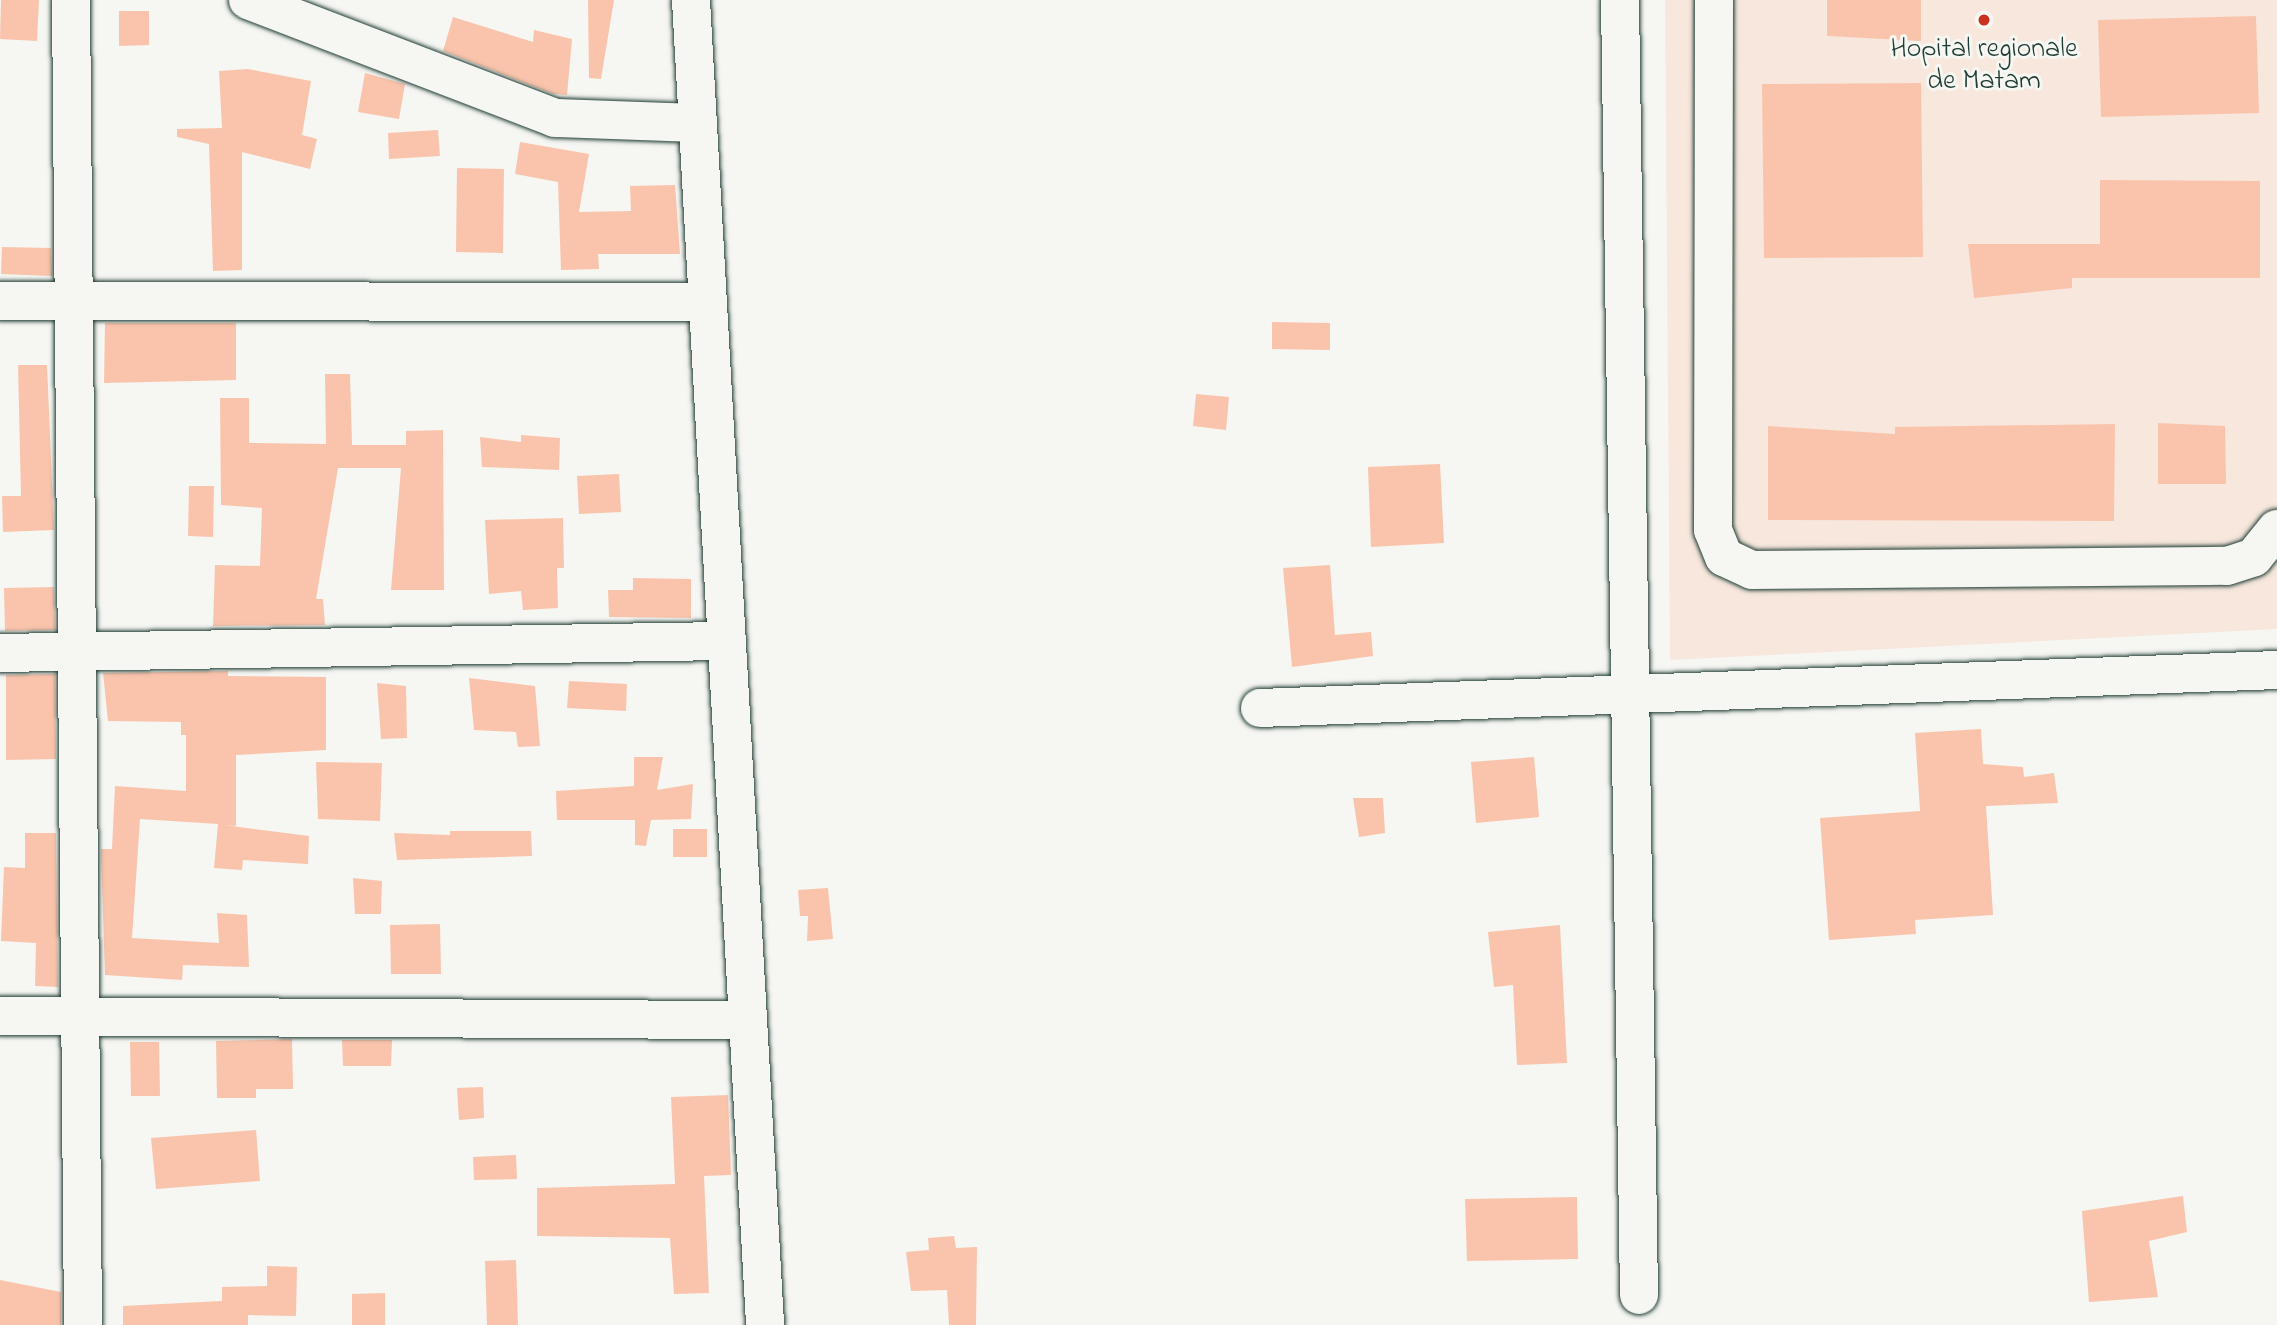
<!DOCTYPE html>
<html>
<head>
<meta charset="utf-8">
<style>
  body { margin:0 }
  #map { position:relative; width:2277px; height:1325px; overflow:hidden; background:#f6f6f2; font-family:"Indie Flower",sans-serif }
  div>[style] { position:absolute }
  [style*='--x'] { left:calc(var(--x)*1px); top:calc(var(--y)*1px); width:calc(var(--w)*1px); rotate:calc(var(--a)*1deg) }
  .built>* { inset:0; background:#f7e7dd }
  .building>* { inset:0; background:#fac4ac }
  .roads { filter:drop-shadow(0 0 2px #1f3d34) drop-shadow(0 0 2px #1f3d34) }
  .minor>* { height:38px; margin:-19px; padding:0 19px; transform-origin:19px; border-radius:19px; background:#f6f6f2 }
  .dots>* { width:19px; height:19px; translate:-50% -50%; box-sizing:border-box; border:4px solid #f6f6f2; border-radius:50% }
  span { translate:-50% -50%; white-space:nowrap; text-align:center; line-height:1.15; -webkit-text-stroke:6px #f6f6f2; paint-order:stroke }
  .poi-label { font-size:28px; color:#1f3d34 }
</style>
</head>
<body>
<div id="map">
  <div class="built">
    <div style="clip-path:polygon(1665px 0,2277px 0,2277px 629px,1670px 660px)"></div>
  </div>
  <div class="building">
    <div style="clip-path:polygon(1px 0,39px 0,37px 41px,0 39px)"></div>
    <div style="clip-path:polygon(588px 0,614px 0,601px 79px,589px 78px)"></div>
    <div style="clip-path:polygon(1827px 0,1921px 0,1921px 41px,1827px 36px)"></div>
    <div style="clip-path:polygon(119px 11px,149px 11px,149px 45px,119px 46px)"></div>
    <div style="clip-path:polygon(2256px 16px,2259px 113px,2101px 117px,2098px 20px)"></div>
    <div style="clip-path:polygon(453px 17px,533px 42px,534px 30px,572px 39px,567px 95px,553px 94px,443px 51px)"></div>
    <div style="clip-path:polygon(248px 69px,311px 81px,302px 135px,317px 139px,310px 169px,242px 152px,242px 270px,213px 271px,209px 144px,177px 137px,177px 129px,222px 128px,219px 71px)"></div>
    <div style="clip-path:polygon(365px 73px,405px 84px,399px 119px,358px 112px)"></div>
    <div style="clip-path:polygon(1921px 83px,1923px 257px,1764px 258px,1762px 84px)"></div>
    <div style="clip-path:polygon(438px 130px,440px 156px,389px 159px,388px 133px)"></div>
    <div style="clip-path:polygon(520px 142px,589px 154px,579px 212px,631px 211px,630px 186px,675px 185px,680px 254px,598px 254px,599px 269px,561px 270px,558px 182px,515px 174px)"></div>
    <div style="clip-path:polygon(457px 168px,504px 169px,503px 253px,456px 252px)"></div>
    <div style="clip-path:polygon(2100px 180px,2260px 181px,2260px 278px,2072px 278px,2072px 288px,1974px 298px,1968px 244px,2100px 244px)"></div>
    <div style="clip-path:polygon(2px 247px,51px 248px,52px 276px,1px 274px)"></div>
    <div style="clip-path:polygon(1272px 322px,1330px 323px,1330px 350px,1272px 349px)"></div>
    <div style="clip-path:polygon(105px 323px,236px 323px,236px 380px,104px 383px)"></div>
    <div style="clip-path:polygon(18px 365px,47px 365px,54px 530px,3px 532px,2px 496px,21px 496px)"></div>
    <div style="clip-path:polygon(325px 374px,350px 374px,352px 445px,406px 445px,406px 431px,443px 430px,444px 590px,391px 590px,401px 468px,338px 468px,316px 599px,323px 599px,325px 625px,213px 626px,215px 565px,260px 566px,262px 508px,221px 505px,220px 398px,249px 398px,249px 443px,326px 444px)"></div>
    <div style="clip-path:polygon(1196px 394px,1229px 397px,1226px 430px,1193px 426px)"></div>
    <div style="clip-path:polygon(2158px 423px,2225px 426px,2226px 484px,2158px 484px)"></div>
    <div style="clip-path:polygon(2115px 424px,2114px 521px,1768px 520px,1768px 426px,1895px 434px,1895px 427px)"></div>
    <div style="clip-path:polygon(521px 435px,560px 438px,559px 470px,482px 467px,480px 437px,521px 442px)"></div>
    <div style="clip-path:polygon(1440px 464px,1444px 543px,1371px 547px,1368px 467px)"></div>
    <div style="clip-path:polygon(619px 474px,621px 512px,579px 514px,577px 476px)"></div>
    <div style="clip-path:polygon(189px 486px,214px 486px,213px 537px,188px 536px)"></div>
    <div style="clip-path:polygon(563px 518px,564px 568px,557px 568px,558px 608px,523px 610px,521px 591px,489px 594px,485px 520px)"></div>
    <div style="clip-path:polygon(1330px 565px,1335px 635px,1371px 632px,1373px 656px,1292px 667px,1283px 568px)"></div>
    <div style="clip-path:polygon(633px 578px,691px 579px,691px 618px,609px 617px,608px 590px,633px 590px)"></div>
    <div style="clip-path:polygon(54px 587px,55px 630px,5px 631px,4px 588px)"></div>
    <div style="clip-path:polygon(228px 671px,228px 676px,326px 677px,326px 750px,236px 755px,236px 826px,224px 825px,309px 836px,308px 864px,243px 860px,242px 870px,214px 868px,218px 824px,140px 819px,132px 938px,219px 943px,217px 913px,247px 915px,249px 967px,183px 965px,182px 980px,105px 975px,101px 853px,101px 849px,112px 849px,115px 786px,186px 791px,186px 735px,181px 735px,181px 722px,108px 721px,103px 673px)"></div>
    <div style="clip-path:polygon(55px 674px,56px 759px,6px 760px,6px 675px)"></div>
    <div style="clip-path:polygon(469px 678px,535px 686px,540px 746px,518px 747px,516px 732px,474px 730px)"></div>
    <div style="clip-path:polygon(569px 681px,627px 684px,626px 711px,567px 708px)"></div>
    <div style="clip-path:polygon(377px 683px,406px 686px,407px 738px,381px 739px)"></div>
    <div style="clip-path:polygon(1981px 729px,1983px 764px,2023px 767px,2024px 777px,2054px 773px,2058px 803px,1986px 806px,1993px 915px,1915px 920px,1916px 934px,1829px 940px,1820px 818px,1920px 811px,1915px 733px)"></div>
    <div style="clip-path:polygon(634px 757px,663px 757px,657px 790px,693px 784px,691px 819px,651px 820px,646px 846px,635px 845px,635px 820px,557px 820px,556px 791px,634px 786px)"></div>
    <div style="clip-path:polygon(1534px 757px,1539px 817px,1476px 823px,1471px 762px)"></div>
    <div style="clip-path:polygon(316px 762px,382px 763px,380px 821px,318px 819px)"></div>
    <div style="clip-path:polygon(1353px 798px,1383px 798px,1385px 833px,1359px 837px)"></div>
    <div style="clip-path:polygon(673px 829px,707px 829px,707px 857px,673px 857px)"></div>
    <div style="clip-path:polygon(450px 831px,531px 831px,532px 856px,397px 860px,394px 833px,450px 835px)"></div>
    <div style="clip-path:polygon(25px 833px,56px 833px,58px 987px,35px 986px,36px 943px,1px 941px,4px 867px,25px 868px)"></div>
    <div style="clip-path:polygon(353px 878px,382px 881px,381px 914px,355px 914px)"></div>
    <div style="clip-path:polygon(828px 888px,833px 939px,807px 941px,808px 916px,800px 916px,798px 890px)"></div>
    <div style="clip-path:polygon(440px 924px,441px 974px,391px 974px,390px 925px)"></div>
    <div style="clip-path:polygon(1560px 925px,1567px 1063px,1517px 1065px,1513px 985px,1494px 987px,1488px 932px)"></div>
    <div style="clip-path:polygon(292px 1039px,293px 1089px,256px 1089px,256px 1098px,217px 1098px,216px 1041px)"></div>
    <div style="clip-path:polygon(342px 1040px,392px 1040px,391px 1066px,343px 1066px)"></div>
    <div style="clip-path:polygon(130px 1042px,159px 1042px,160px 1096px,131px 1096px)"></div>
    <div style="clip-path:polygon(483px 1087px,484px 1118px,459px 1120px,457px 1088px)"></div>
    <div style="clip-path:polygon(728px 1095px,731px 1175px,704px 1176px,709px 1293px,674px 1294px,670px 1238px,537px 1236px,537px 1188px,675px 1184px,671px 1097px)"></div>
    <div style="clip-path:polygon(256px 1130px,260px 1181px,156px 1189px,151px 1138px)"></div>
    <div style="clip-path:polygon(516px 1155px,517px 1179px,474px 1180px,473px 1157px)"></div>
    <div style="clip-path:polygon(2183px 1196px,2187px 1232px,2149px 1241px,2158px 1297px,2089px 1302px,2082px 1211px)"></div>
    <div style="clip-path:polygon(1577px 1197px,1578px 1259px,1467px 1261px,1465px 1199px)"></div>
    <div style="clip-path:polygon(954px 1236px,956px 1248px,977px 1247px,976px 1325px,949px 1325px,947px 1290px,911px 1291px,906px 1252px,929px 1250px,928px 1238px)"></div>
    <div style="clip-path:polygon(516px 1260px,518px 1325px,487px 1325px,485px 1261px)"></div>
    <div style="clip-path:polygon(267px 1266px,297px 1267px,296px 1316px,248px 1315px,248px 1325px,123px 1325px,123px 1306px,222px 1301px,222px 1287px,267px 1286px)"></div>
    <div style="clip-path:polygon(0 1280px,61px 1292px,61px 1325px,0 1325px)"></div>
    <div style="clip-path:polygon(385px 1293px,385px 1325px,352px 1325px,352px 1294px)"></div>
  </div>
  <div class="roads">
    <div class="minor">
      <div style="--x:71;--y:0;--w:1325;--a:89.48"></div>
      <div style="--x:248;--y:0;--w:329;--a:21"></div>
      <div style="--x:555;--y:118;--w:143;--a:2"></div>
      <div style="--x:691;--y:0;--w:1327;--a:86.8"></div>
      <div style="--x:1620;--y:0;--w:1295;--a:89.16"></div>
      <div style="--x:1714;--y:0;--w:530;--a:90.11"></div>
      <div style="--x:1713;--y:530;--w:29;--a:68"></div>
      <div style="--x:1724;--y:557;--w:31;--a:25"></div>
      <div style="--x:1752;--y:570;--w:475;--a:-0.5"></div>
      <div style="--x:2227;--y:566;--w:28;--a:-18"></div>
      <div style="--x:2254;--y:557;--w:36;--a:-51"></div>
      <div style="--x:0;--y:301;--w:708;--a:0.08"></div>
      <div style="--x:0;--y:653;--w:727;--a:-0.95"></div>
      <div style="--x:1260;--y:708;--w:1018;--a:-2.14"></div>
      <div style="--x:0;--y:1016;--w:748;--a:0.31"></div>
    </div>
  </div>
  <div class="dots">
    <div style="left:1984px;top:20px;background:#c8321e"></div>
  </div>
  <div class="poi-label">
    <span style="left:1984px;top:66px">Hopital regionale<br>de Matam</span>
  </div>
</div>
</body>
</html>
